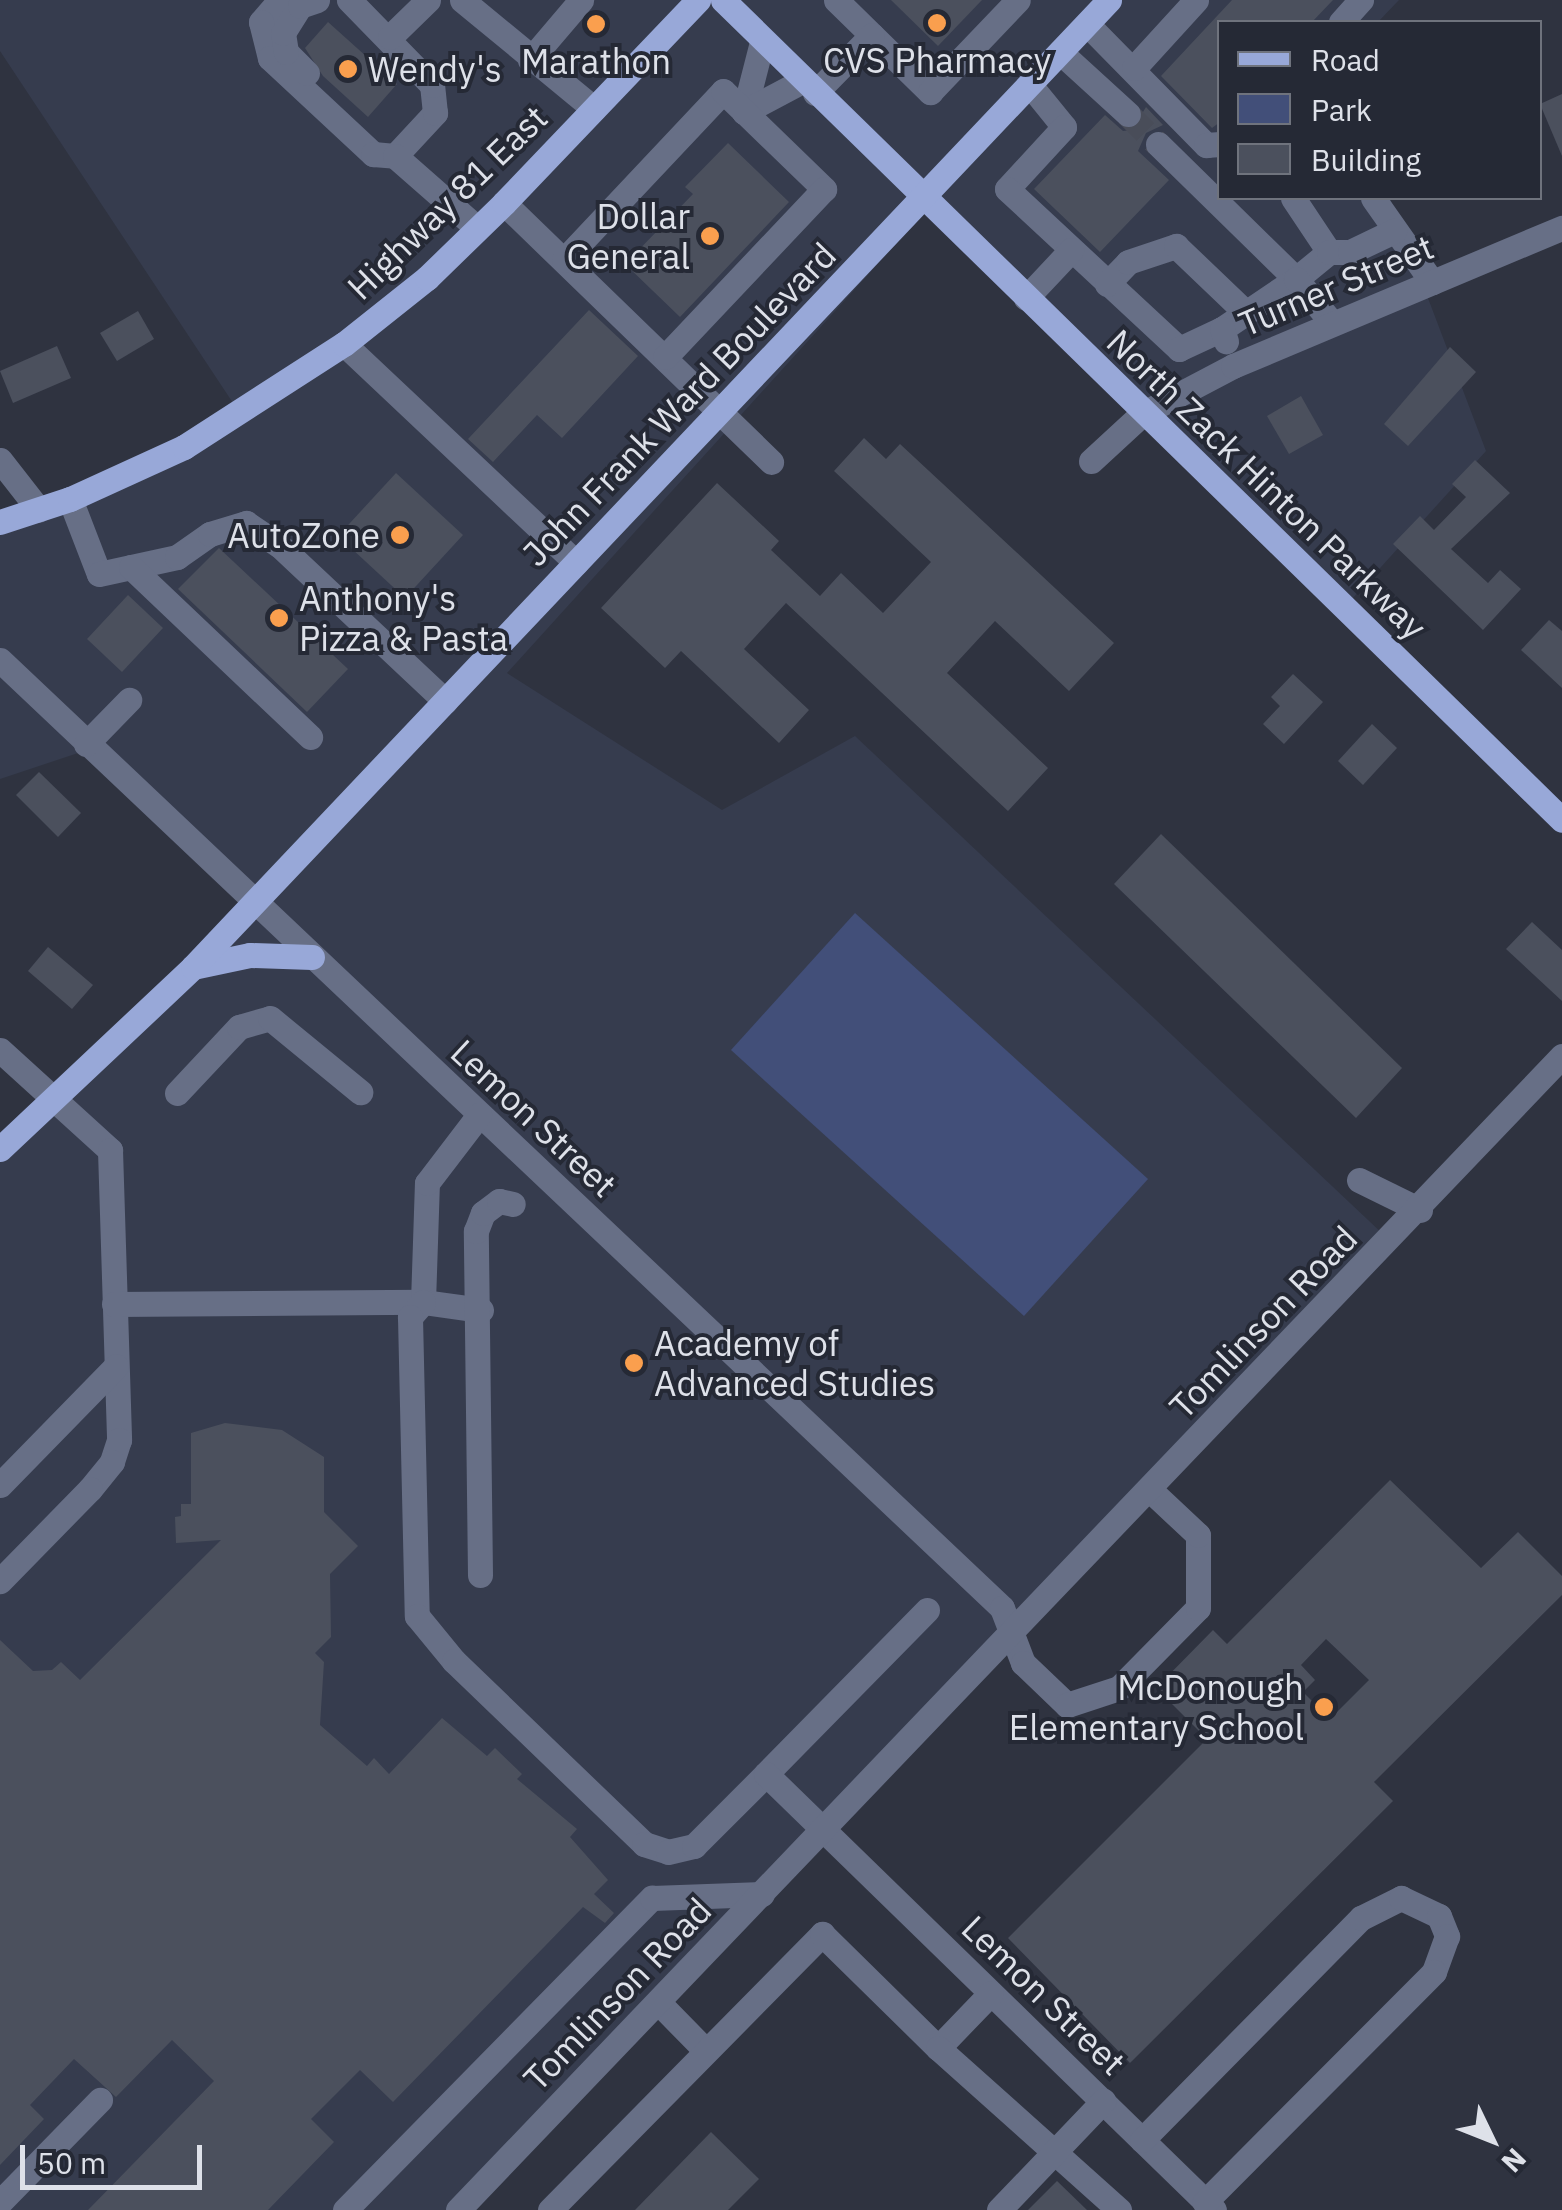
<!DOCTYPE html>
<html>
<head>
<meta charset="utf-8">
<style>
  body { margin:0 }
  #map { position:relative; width:1562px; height:2210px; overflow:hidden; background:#2f3340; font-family:"IBM Plex Sans",sans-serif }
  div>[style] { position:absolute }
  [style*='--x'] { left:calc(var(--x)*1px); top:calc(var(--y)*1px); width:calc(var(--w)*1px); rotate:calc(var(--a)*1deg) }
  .built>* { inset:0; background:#363c4e }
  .green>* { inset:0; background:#424f79 }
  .building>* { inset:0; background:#4b505d }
  .minor-tunnel>* { height:25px; margin-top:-12.5px; transform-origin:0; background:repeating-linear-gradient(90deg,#494d59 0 25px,transparent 0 37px) }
  .minor>* { height:25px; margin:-12.5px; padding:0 12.5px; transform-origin:12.5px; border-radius:12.5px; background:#676f86 }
  .major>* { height:25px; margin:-12.5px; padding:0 12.5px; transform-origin:12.5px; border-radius:12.5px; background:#98a8d8 }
  .dots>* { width:28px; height:28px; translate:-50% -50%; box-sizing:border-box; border:5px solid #252935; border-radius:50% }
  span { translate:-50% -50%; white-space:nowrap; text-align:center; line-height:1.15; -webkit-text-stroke:8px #252935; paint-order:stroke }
  .poi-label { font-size:35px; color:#dee1e9 }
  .left { translate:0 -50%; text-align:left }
  .right { translate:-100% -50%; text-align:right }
  .street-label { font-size:35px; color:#dee1e9 }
  .legend { position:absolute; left:1217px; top:20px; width:325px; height:180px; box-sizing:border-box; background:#252935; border:2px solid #6f737d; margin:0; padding:12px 18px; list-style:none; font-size:30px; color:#dee1e9 }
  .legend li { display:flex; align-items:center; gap:20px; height:50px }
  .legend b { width:50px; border:2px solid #6f737d }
  .north { position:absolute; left:1442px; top:2090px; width:100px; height:100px; -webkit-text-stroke:8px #252935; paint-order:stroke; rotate:133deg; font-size:28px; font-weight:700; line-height:40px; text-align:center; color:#dee1e9 }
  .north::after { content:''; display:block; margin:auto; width:35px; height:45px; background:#dee1e9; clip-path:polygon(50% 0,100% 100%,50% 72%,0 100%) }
  .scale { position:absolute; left:20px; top:2145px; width:182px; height:45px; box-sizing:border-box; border:5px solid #dee1e9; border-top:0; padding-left:12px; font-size:30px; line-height:35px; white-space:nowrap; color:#dee1e9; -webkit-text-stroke:8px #252935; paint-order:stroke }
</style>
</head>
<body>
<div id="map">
  <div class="built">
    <div style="clip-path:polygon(0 0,1399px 0,1378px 22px,1220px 22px,1220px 198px,1390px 198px,1486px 451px,1343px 609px,933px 203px,507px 673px,722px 810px,855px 736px,1385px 1236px,456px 2210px,0 2210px,0 1159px,257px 900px,87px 750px,0 779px,0 531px,46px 515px,235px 406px,0 51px)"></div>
  </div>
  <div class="green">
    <div style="clip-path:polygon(855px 913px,1148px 1179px,1024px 1316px,731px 1050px)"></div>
  </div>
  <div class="building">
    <div style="clip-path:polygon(891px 0,982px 0,938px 46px)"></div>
    <div style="clip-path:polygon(1232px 0,1333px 0,1312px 22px,1220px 22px,1220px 122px,1212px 128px,1161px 76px)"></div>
    <div style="clip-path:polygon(328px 22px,397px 84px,368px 117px,323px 76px,305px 48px)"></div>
    <div style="clip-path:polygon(1562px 94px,1562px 156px,1540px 104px)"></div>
    <div style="clip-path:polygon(1146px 107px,1163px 125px,1146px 133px,1138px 151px,1169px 180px,1100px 252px,1034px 189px,1105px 115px,1123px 131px,1132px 130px)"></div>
    <div style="clip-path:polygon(728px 143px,789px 202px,680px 317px,625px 264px,693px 194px,685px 187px)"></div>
    <div style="clip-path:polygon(589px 310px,638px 356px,562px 438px,537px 415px,493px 462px,468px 439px)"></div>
    <div style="clip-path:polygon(138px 311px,154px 339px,117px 361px,100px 333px)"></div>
    <div style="clip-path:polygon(57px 346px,71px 378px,13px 403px,0 371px)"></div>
    <div style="clip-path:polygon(1450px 347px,1476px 372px,1408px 446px,1384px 424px)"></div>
    <div style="clip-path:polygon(1301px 396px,1323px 435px,1289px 454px,1267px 416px)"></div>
    <div style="clip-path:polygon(864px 438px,886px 459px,900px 444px,1114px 643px,1069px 691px,995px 621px,947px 673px,1048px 768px,1008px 811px,786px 603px,744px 649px,809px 710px,779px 743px,681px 651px,665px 668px,601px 608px,717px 483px,779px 541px,771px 550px,820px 596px,841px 573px,883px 613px,931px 562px,834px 471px)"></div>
    <div style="clip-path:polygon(1475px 460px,1510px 493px,1451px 549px,1488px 583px,1500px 570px,1521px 589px,1483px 630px,1393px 544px,1420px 516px,1434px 530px,1466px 497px,1452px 484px)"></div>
    <div style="clip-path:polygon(396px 473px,463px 535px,405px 598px,338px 536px)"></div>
    <div style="clip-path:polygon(219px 548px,348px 669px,307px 712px,178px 589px)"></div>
    <div style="clip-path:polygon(128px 595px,163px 628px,122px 672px,87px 639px)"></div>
    <div style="clip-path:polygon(1549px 620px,1562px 631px,1562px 688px,1521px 650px)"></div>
    <div style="clip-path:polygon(1293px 674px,1323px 702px,1284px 744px,1263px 724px,1280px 706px,1271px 697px)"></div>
    <div style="clip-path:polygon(1372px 724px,1397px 748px,1363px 785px,1338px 761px)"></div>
    <div style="clip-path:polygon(39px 772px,81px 813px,58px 837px,16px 795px)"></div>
    <div style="clip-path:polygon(1161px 834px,1402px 1068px,1356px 1118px,1114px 884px)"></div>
    <div style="clip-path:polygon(1532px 922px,1562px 950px,1562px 1001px,1506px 949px)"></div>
    <div style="clip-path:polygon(48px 947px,93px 985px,72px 1009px,28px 971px)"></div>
    <div style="clip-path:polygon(225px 1423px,282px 1430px,324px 1457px,324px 1512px,358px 1546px,330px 1574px,331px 1637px,315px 1653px,324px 1662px,320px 1725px,367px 1766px,374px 1758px,389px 1774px,442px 1718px,487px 1756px,495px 1748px,522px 1774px,517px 1779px,577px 1829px,570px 1837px,608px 1880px,594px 1894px,614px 1913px,605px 1923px,583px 1907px,393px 2102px,360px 2070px,311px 2119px,334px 2142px,268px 2210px,88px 2210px,214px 2081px,172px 2040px,116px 2097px,74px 2059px,30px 2105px,44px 2119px,0 2165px,0 1640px,33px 1671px,52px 1670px,61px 1662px,80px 1680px,221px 1540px,176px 1543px,175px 1517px,181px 1516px,181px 1504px,191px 1504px,191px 1433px)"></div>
    <div style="clip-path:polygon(evenodd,1390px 1480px,1481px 1568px,1518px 1532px,1562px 1576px,1562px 1595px,1374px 1782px,1393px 1801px,1130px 2063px,1008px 1938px,1207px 1739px,1156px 1688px,1213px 1630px,1227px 1644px,1390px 1480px,1326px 1639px,1369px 1680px,1330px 1719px,1303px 1692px,1315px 1680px,1301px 1665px,1326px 1639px)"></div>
    <div style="clip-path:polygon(711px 2132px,759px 2179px,728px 2210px,635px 2210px)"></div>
    <div style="clip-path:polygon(1057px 2181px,1087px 2210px,1028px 2210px)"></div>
  </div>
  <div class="minor-tunnel">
    <div style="--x:1128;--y:114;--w:42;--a:45"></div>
  </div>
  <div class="minor">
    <div style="--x:280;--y:0;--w:29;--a:131"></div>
    <div style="--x:261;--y:22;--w:37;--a:76"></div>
    <div style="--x:270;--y:58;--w:141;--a:43"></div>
    <div style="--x:373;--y:154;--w:22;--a:5"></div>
    <div style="--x:395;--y:156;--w:59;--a:-47.1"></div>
    <div style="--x:435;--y:113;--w:28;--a:-96"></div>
    <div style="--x:432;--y:85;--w:119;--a:-134.3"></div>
    <div style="--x:462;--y:0;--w:171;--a:39.5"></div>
    <div style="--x:836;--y:0;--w:132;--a:44.4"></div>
    <div style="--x:930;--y:92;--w:127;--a:-46.3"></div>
    <div style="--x:1341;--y:22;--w:30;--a:-48"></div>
    <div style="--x:1087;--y:24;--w:170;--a:45.5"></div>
    <div style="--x:1206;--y:145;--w:14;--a:-4"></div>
    <div style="--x:390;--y:37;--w:53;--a:-44.2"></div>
    <div style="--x:1060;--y:52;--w:92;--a:42.4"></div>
    <div style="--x:530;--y:60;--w:79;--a:-49.6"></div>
    <div style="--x:1134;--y:68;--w:92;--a:-47.6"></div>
    <div style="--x:307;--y:73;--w:30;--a:-135"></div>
    <div style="--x:286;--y:52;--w:19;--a:-99"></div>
    <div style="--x:283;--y:33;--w:32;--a:-58"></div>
    <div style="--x:300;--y:6;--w:18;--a:-19"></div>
    <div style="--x:1030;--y:85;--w:54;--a:51"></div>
    <div style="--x:1064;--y:127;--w:84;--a:132.6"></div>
    <div style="--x:1007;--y:189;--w:235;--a:42.9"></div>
    <div style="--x:1179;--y:349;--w:47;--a:-24.9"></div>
    <div style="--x:815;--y:93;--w:81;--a:-45.5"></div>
    <div style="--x:744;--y:112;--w:72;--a:-75.6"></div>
    <div style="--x:744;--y:112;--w:66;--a:-28.1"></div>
    <div style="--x:1158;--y:144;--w:193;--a:44.4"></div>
    <div style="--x:1296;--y:279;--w:89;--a:146"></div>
    <div style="--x:1222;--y:329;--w:13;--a:72"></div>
    <div style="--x:395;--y:156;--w:109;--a:41.3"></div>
    <div style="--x:1293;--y:198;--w:65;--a:56.3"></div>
    <div style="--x:1329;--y:252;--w:43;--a:140.7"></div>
    <div style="--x:1296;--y:279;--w:57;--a:50.7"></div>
    <div style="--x:1373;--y:198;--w:103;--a:54.9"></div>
    <div style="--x:504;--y:203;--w:372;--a:44.1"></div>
    <div style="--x:1329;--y:252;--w:21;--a:0"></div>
    <div style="--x:1350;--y:252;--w:49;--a:-25.5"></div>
    <div style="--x:564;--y:260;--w:232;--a:-46.7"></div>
    <div style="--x:723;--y:91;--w:141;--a:44.1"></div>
    <div style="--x:824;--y:189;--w:231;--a:133.4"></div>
    <div style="--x:1107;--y:284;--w:30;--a:-46"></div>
    <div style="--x:1128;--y:262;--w:51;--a:-18.4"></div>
    <div style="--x:1176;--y:246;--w:97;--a:43.7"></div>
    <div style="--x:1026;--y:298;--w:66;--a:-46.8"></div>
    <div style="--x:344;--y:344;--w:319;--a:43.3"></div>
    <div style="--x:0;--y:460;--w:63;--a:52"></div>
    <div style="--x:1091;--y:461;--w:69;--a:-42.7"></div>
    <div style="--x:1142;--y:414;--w:103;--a:-27.8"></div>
    <div style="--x:1233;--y:366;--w:357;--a:-22.8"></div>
    <div style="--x:70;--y:499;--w:80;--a:68.9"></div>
    <div style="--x:99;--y:574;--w:80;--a:-12.3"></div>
    <div style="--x:177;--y:557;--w:40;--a:-34.9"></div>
    <div style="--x:210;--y:534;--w:38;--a:-17"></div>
    <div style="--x:246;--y:523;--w:40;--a:34"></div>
    <div style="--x:279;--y:545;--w:228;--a:43.2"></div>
    <div style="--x:131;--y:567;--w:247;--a:43.5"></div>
    <div style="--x:0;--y:660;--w:1379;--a:43.41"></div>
    <div style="--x:1002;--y:1608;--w:59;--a:69.1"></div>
    <div style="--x:1023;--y:1663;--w:61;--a:43.7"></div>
    <div style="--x:1067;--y:1705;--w:55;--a:-18.1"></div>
    <div style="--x:1119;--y:1688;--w:112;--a:-45.4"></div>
    <div style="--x:1198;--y:1608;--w:73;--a:-90"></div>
    <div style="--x:1198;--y:1535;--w:66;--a:-136.8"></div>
    <div style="--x:86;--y:744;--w:62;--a:-45.7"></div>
    <div style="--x:0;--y:1050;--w:149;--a:42.3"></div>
    <div style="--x:110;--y:1150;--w:290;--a:88.2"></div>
    <div style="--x:119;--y:1440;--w:23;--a:108"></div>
    <div style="--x:112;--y:1462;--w:35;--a:129"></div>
    <div style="--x:90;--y:1489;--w:129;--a:134.4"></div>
    <div style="--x:177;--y:1093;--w:91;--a:-46.8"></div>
    <div style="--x:239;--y:1027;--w:32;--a:-16"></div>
    <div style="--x:270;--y:1018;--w:117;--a:39.4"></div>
    <div style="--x:1359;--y:1180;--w:68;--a:26.2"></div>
    <div style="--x:114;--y:1304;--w:309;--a:-0.4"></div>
    <div style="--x:423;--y:1302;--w:119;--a:-88.1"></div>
    <div style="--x:427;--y:1183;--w:86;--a:-52.6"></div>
    <div style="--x:481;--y:1310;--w:59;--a:-172.1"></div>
    <div style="--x:423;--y:1302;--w:20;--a:131"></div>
    <div style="--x:410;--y:1317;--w:299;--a:88.7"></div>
    <div style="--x:417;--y:1616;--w:58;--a:50.6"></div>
    <div style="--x:454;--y:1661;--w:264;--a:43.9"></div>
    <div style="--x:644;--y:1844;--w:25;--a:18"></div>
    <div style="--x:668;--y:1852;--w:27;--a:-13"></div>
    <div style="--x:694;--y:1846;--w:102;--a:-45"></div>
    <div style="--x:0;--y:1485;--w:166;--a:-45.7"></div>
    <div style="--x:480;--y:1575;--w:344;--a:-90.7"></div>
    <div style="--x:476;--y:1231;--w:19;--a:-69"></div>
    <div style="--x:483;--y:1213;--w:20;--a:-37"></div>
    <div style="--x:499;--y:1201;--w:14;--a:12"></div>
    <div style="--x:927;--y:1610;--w:230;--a:134.5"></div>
    <div style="--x:766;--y:1774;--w:625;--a:44.22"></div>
    <div style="--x:658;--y:2002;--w:67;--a:45.6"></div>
    <div style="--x:938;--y:2048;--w:76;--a:-46.1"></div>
    <div style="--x:1142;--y:2140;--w:312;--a:-45.4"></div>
    <div style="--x:1361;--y:1918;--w:45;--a:-26.6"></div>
    <div style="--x:1401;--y:1898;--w:42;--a:25.3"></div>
    <div style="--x:1439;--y:1916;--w:22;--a:68"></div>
    <div style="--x:1447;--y:1936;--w:38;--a:110"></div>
    <div style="--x:1434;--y:1972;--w:325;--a:134.9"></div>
    <div style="--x:0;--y:2202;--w:143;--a:-45.6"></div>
    <div style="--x:345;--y:2210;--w:438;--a:-45.5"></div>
    <div style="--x:652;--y:1898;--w:110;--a:-2.1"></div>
    <div style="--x:458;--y:2210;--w:1597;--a:-46.27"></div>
    <div style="--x:550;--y:2210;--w:388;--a:-45.4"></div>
    <div style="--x:822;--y:1934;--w:163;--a:44.5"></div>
    <div style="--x:938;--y:2048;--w:243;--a:41.8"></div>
    <div style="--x:999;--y:2210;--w:151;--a:-46.3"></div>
  </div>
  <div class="major">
    <div style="--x:723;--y:0;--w:1173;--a:44.34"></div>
    <div style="--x:0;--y:522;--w:74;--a:-18.2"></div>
    <div style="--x:70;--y:499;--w:125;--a:-24.5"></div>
    <div style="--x:184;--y:447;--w:190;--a:-32.8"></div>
    <div style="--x:344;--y:344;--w:106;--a:-38.5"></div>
    <div style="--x:427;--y:278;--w:107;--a:-44.2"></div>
    <div style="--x:504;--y:203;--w:281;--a:-46.3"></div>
    <div style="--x:193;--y:967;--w:58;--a:-11.9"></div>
    <div style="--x:250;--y:955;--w:62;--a:1.8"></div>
    <div style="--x:0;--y:1149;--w:265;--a:-43.3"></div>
    <div style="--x:193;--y:967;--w:1332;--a:-46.55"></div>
  </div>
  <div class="dots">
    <div style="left:937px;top:23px;background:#fa9f4e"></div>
    <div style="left:596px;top:24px;background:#fa9f4e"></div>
    <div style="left:348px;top:69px;background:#fa9f4e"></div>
    <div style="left:710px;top:236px;background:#fa9f4e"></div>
    <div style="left:400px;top:535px;background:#fa9f4e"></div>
    <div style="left:279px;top:618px;background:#fa9f4e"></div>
    <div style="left:634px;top:1363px;background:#fa9f4e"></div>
    <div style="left:1324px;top:1707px;background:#fa9f4e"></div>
  </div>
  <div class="poi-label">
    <span style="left:937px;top:60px">CVS Pharmacy</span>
    <span style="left:596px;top:61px">Marathon</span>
    <span class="left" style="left:368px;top:69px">Wendy's</span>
    <span class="right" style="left:690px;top:236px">Dollar<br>General</span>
    <span class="right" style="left:380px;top:535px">AutoZone</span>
    <span class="left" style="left:299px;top:618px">Anthony's<br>Pizza &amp; Pasta</span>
    <span class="left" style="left:654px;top:1363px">Academy of<br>Advanced Studies</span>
    <span class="right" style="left:1304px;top:1707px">McDonough<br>Elementary School</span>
  </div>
  <div class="street-label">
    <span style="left:447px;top:202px;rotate:-44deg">Highway 81 East</span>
    <span style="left:1336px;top:285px;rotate:-23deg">Turner Street</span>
    <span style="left:679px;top:404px;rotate:-46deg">John Frank Ward Boulevard</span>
    <span style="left:1267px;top:484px;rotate:44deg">North Zack Hinton Parkway</span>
    <span style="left:534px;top:1118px;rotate:43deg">Lemon Street</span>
    <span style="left:1263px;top:1322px;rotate:-46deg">Tomlinson Road</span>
    <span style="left:617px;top:1994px;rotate:-46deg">Tomlinson Road</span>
    <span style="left:1044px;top:1995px;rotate:44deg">Lemon Street</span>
  </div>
  <ul class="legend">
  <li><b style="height:12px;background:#98a8d8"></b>Road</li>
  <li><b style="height:28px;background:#424f79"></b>Park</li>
  <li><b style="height:28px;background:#4b505d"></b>Building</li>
  </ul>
  <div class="north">N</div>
  <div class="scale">50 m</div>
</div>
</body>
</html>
